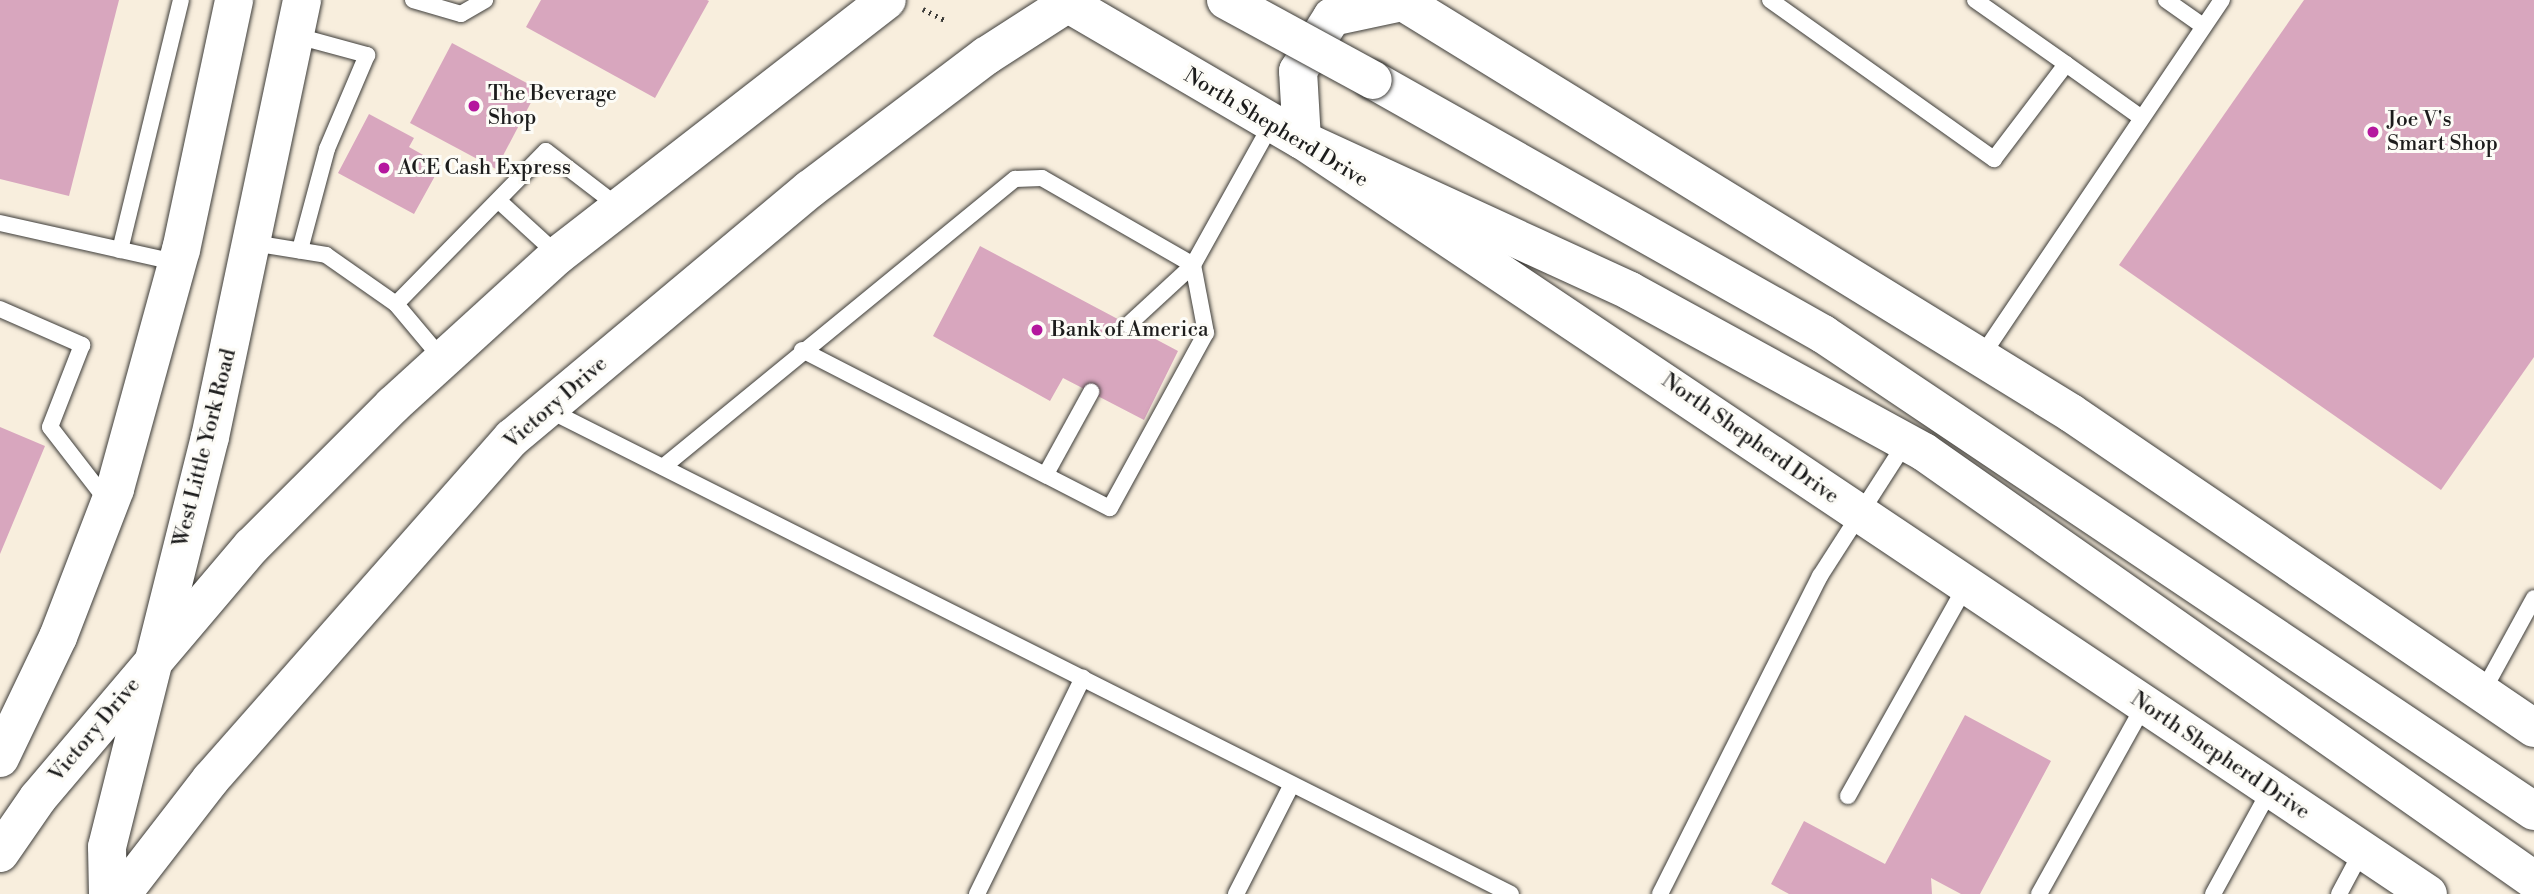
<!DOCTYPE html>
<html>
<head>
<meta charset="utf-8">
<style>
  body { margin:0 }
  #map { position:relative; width:2534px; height:894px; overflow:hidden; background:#f8eedd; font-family:"Libre Bodoni",serif }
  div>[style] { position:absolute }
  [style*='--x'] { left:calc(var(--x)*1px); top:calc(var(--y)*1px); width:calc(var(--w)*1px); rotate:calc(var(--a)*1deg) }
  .building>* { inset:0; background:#d8a6be }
  .path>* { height:4.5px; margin-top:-2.25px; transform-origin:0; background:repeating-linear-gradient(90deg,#3d3c39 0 2px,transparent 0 7px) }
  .roads { filter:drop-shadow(0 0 2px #3d3c39) drop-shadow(0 0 2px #3d3c39) }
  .lane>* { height:16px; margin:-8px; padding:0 8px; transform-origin:8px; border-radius:8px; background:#fff }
  .secondary>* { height:38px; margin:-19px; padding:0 19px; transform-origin:19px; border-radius:19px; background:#fff }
  .primary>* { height:38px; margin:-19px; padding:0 19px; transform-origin:19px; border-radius:19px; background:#fff }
  .highway>* { height:38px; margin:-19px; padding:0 19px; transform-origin:19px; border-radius:19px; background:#fff }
  .bridges { filter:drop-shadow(0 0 2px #3d3c39) drop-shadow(0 0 2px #3d3c39) }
  .highway-bridge>* { height:38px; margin:-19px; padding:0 19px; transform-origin:19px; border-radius:19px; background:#fff }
  .dots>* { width:19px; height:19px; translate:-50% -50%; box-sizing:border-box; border:4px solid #fdfcf7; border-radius:50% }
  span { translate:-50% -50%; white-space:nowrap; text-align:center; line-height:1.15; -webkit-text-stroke:6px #fdfcf7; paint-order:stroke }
  .poi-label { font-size:21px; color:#1c1c1c }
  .left { translate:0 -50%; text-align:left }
  .street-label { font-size:21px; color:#1c1c1c }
</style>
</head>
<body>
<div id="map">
  <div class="building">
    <div style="clip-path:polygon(0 0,119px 0,69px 196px,0 179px)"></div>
    <div style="clip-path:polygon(541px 0,707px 0,709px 1px,655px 98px,526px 27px)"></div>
    <div style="clip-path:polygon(2304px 0,2534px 0,2534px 357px,2441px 490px,2119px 265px)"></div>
    <div style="clip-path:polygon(452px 43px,538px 89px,496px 169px,410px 123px)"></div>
    <div style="clip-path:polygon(369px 114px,414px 138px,409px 147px,441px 165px,414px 214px,338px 173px)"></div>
    <div style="clip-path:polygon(980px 246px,1178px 351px,1144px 420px,1063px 378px,1050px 401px,933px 336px)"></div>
    <div style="clip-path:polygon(0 427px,45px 446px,0 554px)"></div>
    <div style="clip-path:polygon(1965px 715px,2051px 761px,1980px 894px,1961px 894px,1931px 878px,1932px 894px,1789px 894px,1771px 884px,1804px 821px,1885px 864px)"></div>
  </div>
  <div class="path">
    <div style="--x:923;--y:9;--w:27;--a:27"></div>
  </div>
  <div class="roads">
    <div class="lane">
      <div style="--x:413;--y:0;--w:50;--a:16.3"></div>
      <div style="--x:461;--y:14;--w:28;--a:-30"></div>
      <div style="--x:1770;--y:0;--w:275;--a:35.4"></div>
      <div style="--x:1994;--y:159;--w:119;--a:-52.8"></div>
      <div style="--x:2066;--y:64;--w:90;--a:35.5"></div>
      <div style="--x:1975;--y:0;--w:111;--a:35.1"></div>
      <div style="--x:2166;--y:0;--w:45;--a:35.1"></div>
      <div style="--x:297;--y:36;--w:73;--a:15.2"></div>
      <div style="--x:367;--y:55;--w:102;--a:113.1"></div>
      <div style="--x:327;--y:149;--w:105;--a:105"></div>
      <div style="--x:499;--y:201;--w:80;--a:42.5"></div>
      <div style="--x:0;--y:223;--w:183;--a:12.6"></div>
      <div style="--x:253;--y:243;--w:74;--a:9.3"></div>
      <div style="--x:326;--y:255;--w:85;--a:35"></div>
      <div style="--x:120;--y:250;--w:257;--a:-76.3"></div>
      <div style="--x:0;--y:309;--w:90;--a:23.7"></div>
      <div style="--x:82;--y:345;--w:88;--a:111.3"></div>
      <div style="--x:50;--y:427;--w:95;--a:52.3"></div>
      <div style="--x:1128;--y:325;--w:88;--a:-42.7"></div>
      <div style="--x:802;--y:350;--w:346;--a:27.2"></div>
      <div style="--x:1110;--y:508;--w:200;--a:-61.3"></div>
      <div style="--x:1206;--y:333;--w:69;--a:-100.8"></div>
      <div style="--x:1981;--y:357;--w:431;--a:-56"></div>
      <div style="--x:443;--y:360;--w:73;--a:-130"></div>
      <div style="--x:396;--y:304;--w:214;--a:-45.6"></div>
      <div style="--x:546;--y:151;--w:92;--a:37.5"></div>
      <div style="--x:547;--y:409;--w:1079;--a:26.71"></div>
      <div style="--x:663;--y:467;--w:455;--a:-39.3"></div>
      <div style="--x:1015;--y:179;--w:27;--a:-2"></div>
      <div style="--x:1042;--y:178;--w:174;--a:29.9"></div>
      <div style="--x:1193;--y:265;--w:162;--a:-60.9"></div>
      <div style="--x:1046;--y:474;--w:94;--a:-61.2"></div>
      <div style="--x:2482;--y:693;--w:108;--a:-61.3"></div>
      <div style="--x:1848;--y:796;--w:241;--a:-60.7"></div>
      <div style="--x:977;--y:894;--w:241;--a:-63.9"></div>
      <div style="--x:1236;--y:894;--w:123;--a:-63"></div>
      <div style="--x:1660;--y:894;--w:356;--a:-63.3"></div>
      <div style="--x:1820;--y:576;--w:159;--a:-57.3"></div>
      <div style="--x:2039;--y:894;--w:216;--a:-60.9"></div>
      <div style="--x:2213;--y:894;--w:119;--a:-61.3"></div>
      <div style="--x:2339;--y:894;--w:49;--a:-61.9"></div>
    </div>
    <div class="secondary">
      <div style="--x:0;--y:758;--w:134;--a:-64.4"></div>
      <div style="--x:58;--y:637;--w:159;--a:-68.9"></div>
      <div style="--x:115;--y:489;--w:248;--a:-74.6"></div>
      <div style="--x:181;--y:250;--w:256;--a:-78"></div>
      <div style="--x:0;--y:853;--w:67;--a:-55.4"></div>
      <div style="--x:38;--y:798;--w:331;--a:-49.7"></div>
      <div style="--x:252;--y:546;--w:199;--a:-45"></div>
      <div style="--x:393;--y:405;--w:223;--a:-42.3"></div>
      <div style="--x:558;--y:255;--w:416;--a:-37.8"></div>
      <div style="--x:108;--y:894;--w:47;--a:-91.2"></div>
      <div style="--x:107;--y:847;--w:423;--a:-75.9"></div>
      <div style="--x:210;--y:437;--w:447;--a:-78.1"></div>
      <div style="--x:122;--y:894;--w:145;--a:-52.3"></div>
      <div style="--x:211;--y:779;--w:455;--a:-48.6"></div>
      <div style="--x:512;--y:438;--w:388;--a:-39.9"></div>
      <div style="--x:810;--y:189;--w:221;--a:-37.1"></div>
      <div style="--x:986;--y:56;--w:103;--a:-32.8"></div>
    </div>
    <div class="primary">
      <div style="--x:1062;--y:0;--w:278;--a:30.3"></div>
      <div style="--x:1302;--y:140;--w:1355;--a:33.81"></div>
      <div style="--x:1400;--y:0;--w:788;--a:31.61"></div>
      <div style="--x:2071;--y:413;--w:560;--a:34.23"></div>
      <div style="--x:1302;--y:140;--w:69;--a:-93.3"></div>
      <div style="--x:1298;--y:71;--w:64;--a:-57.8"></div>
      <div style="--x:1332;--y:17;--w:72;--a:-12.1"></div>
    </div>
    <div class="highway">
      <div style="--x:1373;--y:80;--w:517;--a:29.44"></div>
      <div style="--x:1823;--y:334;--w:856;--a:33.86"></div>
      <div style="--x:1302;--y:140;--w:361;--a:24.7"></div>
      <div style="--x:1630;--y:291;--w:335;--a:28.7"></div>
      <div style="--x:1924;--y:452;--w:745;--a:35.06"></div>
    </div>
  </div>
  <div class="bridges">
    <div class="highway-bridge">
      <div style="--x:1226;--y:0;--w:167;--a:28.6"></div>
    </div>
  </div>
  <div class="dots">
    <div style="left:474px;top:106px;background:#b5179e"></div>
    <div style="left:2373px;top:132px;background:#b5179e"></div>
    <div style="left:384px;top:168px;background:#b5179e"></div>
    <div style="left:1037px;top:330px;background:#b5179e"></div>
  </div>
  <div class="poi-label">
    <span class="left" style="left:488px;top:106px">The Beverage<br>Shop</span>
    <span class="left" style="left:2387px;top:132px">Joe V's<br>Smart Shop</span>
    <span class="left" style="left:398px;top:168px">ACE Cash Express</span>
    <span class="left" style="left:1051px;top:330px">Bank of America</span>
  </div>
  <div class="street-label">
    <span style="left:1276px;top:128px;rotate:31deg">North Shepherd Drive</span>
    <span style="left:556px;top:403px;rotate:-41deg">Victory Drive</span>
    <span style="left:1750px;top:439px;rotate:35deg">North Shepherd Drive</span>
    <span style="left:205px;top:448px;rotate:-76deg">West Little York Road</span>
    <span style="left:95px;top:730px;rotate:-50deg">Victory Drive</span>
    <span style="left:2220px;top:756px;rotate:34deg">North Shepherd Drive</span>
  </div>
</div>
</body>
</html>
